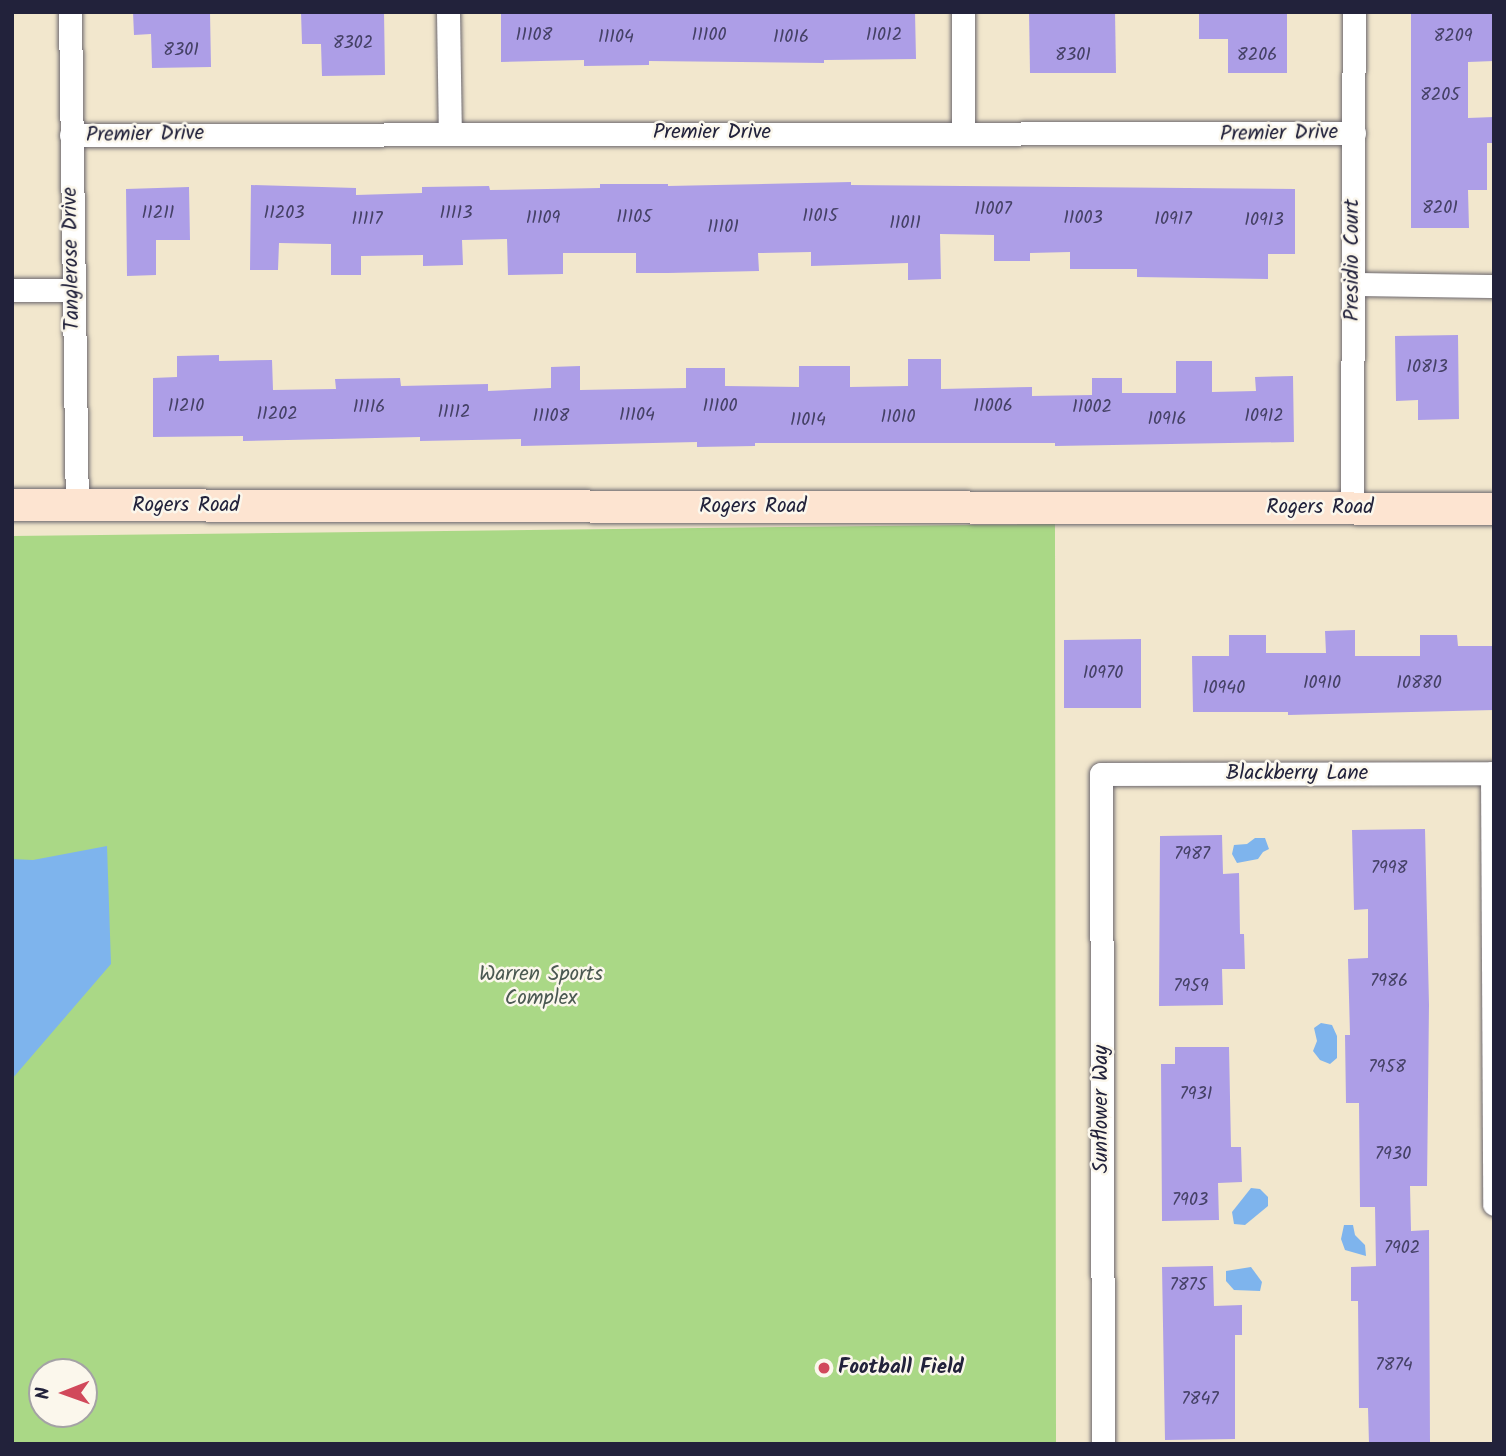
<!DOCTYPE html>
<html>
<head>
<meta charset="utf-8">
<style>
  body { margin:0 }
  #map { position:relative; width:1506px; height:1456px; overflow:hidden; background:#f2e7cd; font-family:Kalam,sans-serif }
  div>[style] { position:absolute }
  [style*='--x'] { left:calc(var(--x)*1px); top:calc(var(--y)*1px); width:calc(var(--w)*1px); rotate:calc(var(--a)*1deg) }
  .green>* { inset:0; background:#aad886 }
  .water>* { inset:0; background:#7eb4ed }
  .building>* { inset:0; background:#ad9ee7 }
  .roads { filter:drop-shadow(0 0 2px #6b676e) drop-shadow(0 0 2px #6b676e) }
  .street>* { height:23px; margin:-11.5px; padding:0 11.5px; transform-origin:11.5px; border-radius:11.5px; background:#fff }
  .secondary>* { height:32px; margin:-16px; padding:0 16px; transform-origin:16px; border-radius:16px; background:#fde4d1 }
  .dots>* { width:19px; height:19px; translate:-50% -50%; box-sizing:border-box; border:4px solid #fbf7ec; border-radius:50% }
  span { translate:-50% -50%; white-space:nowrap; text-align:center; line-height:1.15; -webkit-text-stroke:5px #fbf7ec; paint-order:stroke }
  .number-label { font-size:18px; color:#454166 }
  .number-label span { -webkit-text-stroke-width:0 }
  .street-label { font-size:21px; color:#22223b }
  .park-label { font-size:21px; color:#4b5952 }
  .poi-label { font-size:21px; color:#22223b; font-weight:700 }
  .left { translate:0 -50%; text-align:left }
  .frame { position:absolute; inset:0; border:14px solid #22223b; pointer-events:none }
  .north { position:absolute; left:28px; top:1358px; width:70px; height:70px; box-sizing:border-box; background:#fbf7ec; border:2px solid #a4a2a5; border-radius:50%; rotate:269deg; font-size:19px; font-weight:700; line-height:28px; text-align:center; color:#22223b }
  .north::after { content:''; display:block; margin:auto; width:24px; height:32px; background:#d1495b; clip-path:polygon(50% 0,100% 100%,50% 72%,0 100%) }
</style>
</head>
<body>
<div id="map">
  <div class="green">
    <div style="clip-path:polygon(evenodd,1055px 524px,1056px 1444px,12px 1444px,12px 536px,1055px 524px,42px 1372px,84px 1372px,84px 1414px,42px 1414px,42px 1372px)"></div>
  </div>
  <div class="water">
    <div style="clip-path:polygon(1255px 838px,1265px 838px,1269px 849px,1263px 852px,1258px 859px,1237px 863px,1232px 854px,1234px 845px,1247px 844px)"></div>
    <div style="clip-path:polygon(107px 846px,111px 964px,12px 1079px,12px 859px,33px 860px)"></div>
    <div style="clip-path:polygon(1321px 1023px,1332px 1025px,1337px 1036px,1337px 1058px,1330px 1064px,1320px 1060px,1313px 1051px,1317px 1041px,1314px 1028px)"></div>
    <div style="clip-path:polygon(1251px 1188px,1260px 1189px,1268px 1197px,1268px 1206px,1245px 1225px,1234px 1224px,1232px 1212px)"></div>
    <div style="clip-path:polygon(1344px 1225px,1353px 1225px,1355px 1235px,1365px 1245px,1366px 1256px,1345px 1250px,1341px 1239px)"></div>
    <div style="clip-path:polygon(1251px 1267px,1262px 1282px,1260px 1291px,1234px 1290px,1226px 1281px,1226px 1271px)"></div>
  </div>
  <div class="building">
    <div style="clip-path:polygon(133px 12px,210px 12px,211px 67px,152px 68px,151px 34px,134px 35px)"></div>
    <div style="clip-path:polygon(301px 12px,384px 12px,385px 75px,322px 76px,321px 44px,302px 44px)"></div>
    <div style="clip-path:polygon(501px 12px,915px 12px,916px 59px,824px 60px,824px 63px,649px 61px,649px 65px,584px 66px,584px 60px,501px 62px)"></div>
    <div style="clip-path:polygon(1029px 12px,1115px 12px,1116px 73px,1030px 73px)"></div>
    <div style="clip-path:polygon(1199px 12px,1287px 12px,1287px 73px,1228px 73px,1228px 39px,1199px 39px)"></div>
    <div style="clip-path:polygon(1411px 12px,1494px 12px,1494px 61px,1468px 62px,1468px 118px,1494px 117px,1494px 143px,1487px 143px,1487px 190px,1468px 190px,1469px 228px,1411px 228px)"></div>
    <div style="clip-path:polygon(851px 182px,851px 185px,1295px 189px,1295px 254px,1268px 254px,1268px 279px,1137px 277px,1137px 269px,1070px 269px,1070px 252px,1030px 253px,1030px 261px,994px 261px,994px 235px,940px 234px,941px 279px,908px 280px,908px 263px,811px 266px,811px 252px,758px 253px,759px 271px,668px 273px,636px 273px,636px 253px,563px 253px,563px 274px,508px 275px,507px 239px,462px 240px,463px 265px,423px 266px,423px 255px,361px 256px,361px 275px,331px 275px,331px 244px,279px 243px,278px 270px,250px 270px,251px 185px,356px 188px,356px 195px,422px 193px,422px 187px,489px 186px,490px 190px,600px 188px,600px 184px,668px 184px,668px 186px)"></div>
    <div style="clip-path:polygon(189px 187px,190px 240px,156px 240px,156px 275px,127px 276px,126px 189px)"></div>
    <div style="clip-path:polygon(1458px 335px,1459px 419px,1418px 420px,1418px 400px,1396px 401px,1395px 336px)"></div>
    <div style="clip-path:polygon(219px 355px,219px 361px,272px 360px,273px 390px,336px 389px,335px 379px,400px 378px,401px 386px,488px 384px,488px 391px,551px 388px,551px 367px,580px 366px,580px 390px,686px 388px,686px 368px,725px 368px,725px 386px,799px 387px,799px 366px,850px 366px,850px 387px,908px 386px,908px 359px,941px 359px,941px 389px,1032px 387px,1032px 396px,1092px 395px,1092px 378px,1122px 378px,1122px 393px,1176px 393px,1176px 361px,1212px 361px,1212px 392px,1256px 391px,1255px 377px,1293px 376px,1294px 442px,1055px 446px,1055px 443px,755px 443px,755px 446px,697px 447px,697px 442px,521px 446px,521px 439px,420px 441px,420px 437px,243px 441px,243px 436px,153px 437px,153px 378px,177px 377px,177px 356px)"></div>
    <div style="clip-path:polygon(1355px 630px,1355px 656px,1420px 656px,1420px 635px,1457px 635px,1458px 646px,1494px 646px,1494px 710px,1288px 715px,1288px 712px,1193px 712px,1192px 656px,1229px 656px,1229px 635px,1266px 635px,1266px 653px,1326px 653px,1325px 631px)"></div>
    <div style="clip-path:polygon(1141px 639px,1141px 708px,1064px 708px,1064px 640px)"></div>
    <div style="clip-path:polygon(1425px 829px,1429px 1005px,1427px 1186px,1410px 1186px,1411px 1231px,1429px 1230px,1430px 1444px,1369px 1444px,1368px 1408px,1359px 1408px,1358px 1301px,1351px 1301px,1351px 1267px,1376px 1266px,1375px 1207px,1360px 1207px,1359px 1103px,1346px 1103px,1345px 1035px,1350px 1035px,1348px 959px,1368px 958px,1368px 909px,1354px 910px,1352px 830px)"></div>
    <div style="clip-path:polygon(1222px 835px,1223px 874px,1239px 873px,1240px 934px,1244px 934px,1245px 969px,1222px 969px,1223px 1005px,1159px 1006px,1160px 836px)"></div>
    <div style="clip-path:polygon(1175px 1047px,1229px 1047px,1231px 1147px,1241px 1147px,1242px 1182px,1218px 1183px,1219px 1220px,1162px 1221px,1161px 1064px,1175px 1064px)"></div>
    <div style="clip-path:polygon(1213px 1266px,1214px 1306px,1242px 1305px,1242px 1335px,1235px 1335px,1235px 1439px,1165px 1440px,1162px 1267px)"></div>
  </div>
  <div class="roads">
    <div class="street">
      <div style="--x:70;--y:12;--w:493;--a:89.2"></div>
      <div style="--x:448;--y:12;--w:121;--a:89.1"></div>
      <div style="--x:963;--y:12;--w:122;--a:90"></div>
      <div style="--x:71;--y:135;--w:1283;--a:-0.09"></div>
      <div style="--x:1353;--y:284;--w:141;--a:0.8"></div>
      <div style="--x:12;--y:290;--w:61;--a:0"></div>
      <div style="--x:1352;--y:509;--w:497;--a:-89.8"></div>
      <div style="--x:1492;--y:773;--w:431;--a:89.7"></div>
      <div style="--x:1103;--y:1444;--w:670;--a:-90.17"></div>
      <div style="--x:1101;--y:774;--w:393;--a:-0.1"></div>
    </div>
    <div class="secondary">
      <div style="--x:12;--y:505;--w:1482;--a:0.15"></div>
    </div>
  </div>
  <div class="dots">
    <div style="left:824px;top:1368px;background:#d1495b"></div>
  </div>
  <div class="number-label">
    <span style="left:534px;top:36px">11108</span>
    <span style="left:709px;top:36px">11100</span>
    <span style="left:884px;top:36px">11012</span>
    <span style="left:1453px;top:37px">8209</span>
    <span style="left:616px;top:38px">11104</span>
    <span style="left:791px;top:38px">11016</span>
    <span style="left:353px;top:44px">8302</span>
    <span style="left:181px;top:51px">8301</span>
    <span style="left:1073px;top:56px">8301</span>
    <span style="left:1257px;top:56px">8206</span>
    <span style="left:1440px;top:96px">8205</span>
    <span style="left:1440px;top:209px">8201</span>
    <span style="left:993px;top:210px">11007</span>
    <span style="left:158px;top:214px">11211</span>
    <span style="left:284px;top:214px">11203</span>
    <span style="left:456px;top:214px">11113</span>
    <span style="left:820px;top:217px">11015</span>
    <span style="left:634px;top:218px">11105</span>
    <span style="left:543px;top:219px">11109</span>
    <span style="left:1083px;top:219px">11003</span>
    <span style="left:367px;top:220px">11117</span>
    <span style="left:1173px;top:220px">10917</span>
    <span style="left:1264px;top:221px">10913</span>
    <span style="left:905px;top:224px">11011</span>
    <span style="left:723px;top:228px">11101</span>
    <span style="left:1427px;top:368px">10813</span>
    <span style="left:186px;top:407px">11210</span>
    <span style="left:720px;top:407px">11100</span>
    <span style="left:993px;top:407px">11006</span>
    <span style="left:369px;top:408px">11116</span>
    <span style="left:1092px;top:408px">11002</span>
    <span style="left:454px;top:413px">11112</span>
    <span style="left:277px;top:415px">11202</span>
    <span style="left:637px;top:416px">11104</span>
    <span style="left:551px;top:417px">11108</span>
    <span style="left:1264px;top:417px">10912</span>
    <span style="left:898px;top:418px">11010</span>
    <span style="left:1167px;top:420px">10916</span>
    <span style="left:808px;top:421px">11014</span>
    <span style="left:1103px;top:674px">10970</span>
    <span style="left:1322px;top:684px">10910</span>
    <span style="left:1419px;top:684px">10880</span>
    <span style="left:1224px;top:689px">10940</span>
    <span style="left:1192px;top:855px">7987</span>
    <span style="left:1389px;top:869px">7998</span>
    <span style="left:1389px;top:982px">7986</span>
    <span style="left:1191px;top:987px">7959</span>
    <span style="left:1387px;top:1068px">7958</span>
    <span style="left:1196px;top:1095px">7931</span>
    <span style="left:1393px;top:1155px">7930</span>
    <span style="left:1190px;top:1201px">7903</span>
    <span style="left:1402px;top:1249px">7902</span>
    <span style="left:1188px;top:1286px">7875</span>
    <span style="left:1394px;top:1366px">7874</span>
    <span style="left:1200px;top:1400px">7847</span>
  </div>
  <div class="street-label">
    <span style="left:712px;top:133px">Premier Drive</span>
    <span style="left:1279px;top:134px;rotate:-1deg">Premier Drive</span>
    <span style="left:145px;top:135px;rotate:-1deg">Premier Drive</span>
    <span style="left:72px;top:259px;rotate:-91deg">Tanglerose Drive</span>
    <span style="left:1353px;top:260px;rotate:-90deg">Presidio Court</span>
    <span style="left:186px;top:506px">Rogers Road</span>
    <span style="left:753px;top:507px">Rogers Road</span>
    <span style="left:1320px;top:508px">Rogers Road</span>
    <span style="left:1297px;top:774px">Blackberry Lane</span>
    <span style="left:1102px;top:1109px;rotate:-90deg">Sunflower Way</span>
  </div>
  <div class="park-label">
    <span style="left:541px;top:987px">Warren Sports<br>Complex</span>
  </div>
  <div class="poi-label">
    <span class="left" style="left:838px;top:1368px">Football Field</span>
  </div>
  <div class="frame"></div>
  <div class="north">N</div>
</div>
</body>
</html>
